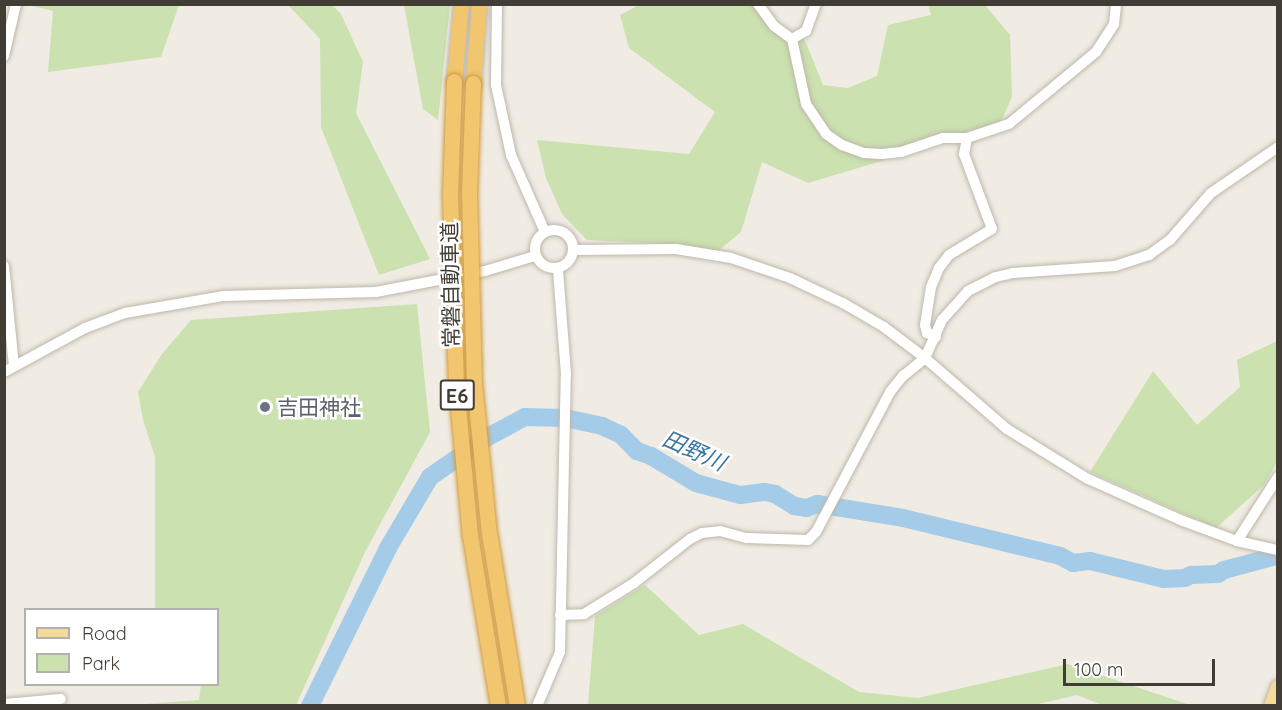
<!DOCTYPE html>
<html>
<head>
<meta charset="utf-8">
<style>
  body { margin:0 }
  #map { position:relative; width:1282px; height:710px; overflow:hidden; background:#f0ece4; font-family:Quicksand,"Noto Sans JP",sans-serif }
  div>[style] { position:absolute }
  [style*='--x'] { left:calc(var(--x)*1px); top:calc(var(--y)*1px); width:calc(var(--w)*1px); rotate:calc(var(--a)*1deg) }
  .green>* { inset:0; background:#cbe1af }
  .river>* { height:18px; margin:-9px; padding:0 9px; transform-origin:9px; border-radius:9px; background:#a4cce9 }
  .roads { filter:drop-shadow(0 0 2px #bdb7aa) drop-shadow(0 0 2px #bdb7aa) }
  .minor>* { height:10px; margin:-5px; padding:0 5px; transform-origin:5px; border-radius:5px; background:#fff }
  .minor>.ring { margin:-5px; padding:0; box-sizing:content-box; background:none; border:10px solid #fff; border-radius:50% }
  .major>* { height:14px; margin:-7px; padding:0 7px; transform-origin:7px; border-radius:7px; background:#f5db98 }
  .highway>* { height:15px; margin:-7.5px; padding:0 7.5px; transform-origin:7.5px; border-radius:7.5px; background:#f1c66e }
  .bridges { filter:drop-shadow(0 0 2px #cf9a3f) drop-shadow(0 0 2px #cf9a3f) }
  .highway-bridge>* { height:15px; margin:-7.5px; padding:0 7.5px; transform-origin:7.5px; border-radius:7.5px; background:#f1c66e }
  .dots>* { width:16px; height:16px; translate:-50% -50%; box-sizing:border-box; border:3px solid #fff; border-radius:50% }
  span { translate:-50% -50%; white-space:nowrap; text-align:center; line-height:1.15; -webkit-text-stroke:5px #fff; paint-order:stroke }
  .shield-label span { padding:2px 4px; background:#fff; border:2px solid; border-radius:4px; -webkit-text-stroke-width:0 }
  .shield-label { font-size:20px; color:#413c34; font-weight:700 }
  .street-label { font-size:21px; color:#413c34 }
  .worship-label { font-size:21px; color:#5b616d }
  .left { translate:0 -50%; text-align:left }
  .water-label { font-size:22px; color:#3875a3; font-style:italic }
  .frame { position:absolute; inset:0; border:6px solid #413c34; pointer-events:none }
  .legend { position:absolute; left:24px; top:608px; width:195px; height:78px; box-sizing:border-box; background:#fff; border:2px solid #b3b1ae; margin:0; padding:8px 10px; list-style:none; font-size:18px; color:#413c34 }
  .legend li { display:flex; align-items:center; gap:12px; height:30px }
  .legend b { width:30px; border:2px solid #b3b1ae }
  .scale { position:absolute; left:1063px; top:659px; width:152px; height:27px; box-sizing:border-box; border:3px solid #413c34; border-top:0; padding-left:8px; font-size:18px; line-height:21px; white-space:nowrap; color:#413c34; -webkit-text-stroke:4px #fff; paint-order:stroke }
</style>
</head>
<body>
<div id="map">
  <div class="green">
    <div style="clip-path:polygon(24px 4px,179px 4px,179px 5px,161px 57px,48px 72px,53px 11px)"></div>
    <div style="clip-path:polygon(288px 5px,332px 5px,341px 14px,363px 62px,356px 113px,430px 259px,379px 275px,321px 127px,320px 39px)"></div>
    <div style="clip-path:polygon(404px 5px,450px 5px,438px 120px,423px 109px)"></div>
    <div style="clip-path:polygon(639px 5px,753px 5px,786px 39px,804px 38px,823px 85px,848px 88px,877px 76px,888px 25px,931px 15px,928px 5px,985px 5px,1010px 35px,1012px 97px,999px 126px,808px 183px,762px 162px,741px 232px,718px 251px,677px 244px,587px 240px,562px 214px,546px 178px,537px 140px,689px 154px,715px 112px,629px 48px,620px 15px)"></div>
    <div style="clip-path:polygon(417px 304px,430px 432px,365px 552px,296px 705px,132px 705px,199px 700px,201px 685px,218px 684px,218px 610px,155px 609px,155px 457px,143px 420px,138px 392px,162px 354px,191px 320px)"></div>
    <div style="clip-path:polygon(1277px 341px,1277px 462px,1264px 485px,1216px 528px,1090px 472px,1153px 371px,1197px 425px,1240px 387px,1237px 360px)"></div>
    <div style="clip-path:polygon(645px 585px,699px 635px,743px 624px,859px 692px,918px 698px,1068px 664px,1190px 705px,1102px 705px,1077px 695px,1030px 706px,588px 705px,595px 616px)"></div>
  </div>
  <div class="river">
    <div style="--x:310;--y:706;--w:176;--a:-63.7"></div>
    <div style="--x:388;--y:548;--w:82;--a:-59.4"></div>
    <div style="--x:430;--y:477;--w:68;--a:-34.9"></div>
    <div style="--x:486;--y:438;--w:44;--a:-28.3"></div>
    <div style="--x:525;--y:417;--w:40;--a:1.4"></div>
    <div style="--x:565;--y:418;--w:38;--a:12"></div>
    <div style="--x:602;--y:426;--w:21;--a:25"></div>
    <div style="--x:621;--y:435;--w:23;--a:45"></div>
    <div style="--x:637;--y:451;--w:15;--a:20"></div>
    <div style="--x:651;--y:456;--w:52;--a:31"></div>
    <div style="--x:696;--y:483;--w:46;--a:15.3"></div>
    <div style="--x:740;--y:495;--w:25;--a:-7"></div>
    <div style="--x:765;--y:492;--w:10;--a:11"></div>
    <div style="--x:775;--y:494;--w:22;--a:32"></div>
    <div style="--x:794;--y:506;--w:13;--a:9"></div>
    <div style="--x:807;--y:508;--w:11;--a:-22"></div>
    <div style="--x:817;--y:504;--w:87;--a:9.2"></div>
    <div style="--x:903;--y:518;--w:162;--a:13.6"></div>
    <div style="--x:1060;--y:556;--w:15;--a:28"></div>
    <div style="--x:1073;--y:563;--w:17;--a:-7"></div>
    <div style="--x:1090;--y:561;--w:76;--a:13.7"></div>
    <div style="--x:1164;--y:579;--w:21;--a:-3"></div>
    <div style="--x:1185;--y:578;--w:7;--a:-27"></div>
    <div style="--x:1191;--y:575;--w:27;--a:-2"></div>
    <div style="--x:1218;--y:574;--w:7;--a:-34"></div>
    <div style="--x:1224;--y:570;--w:51;--a:-14.9"></div>
    <div style="--x:1273;--y:557;--w:6;--a:-39"></div>
  </div>
  <div class="roads">
    <div class="minor">
      <div style="--x:497;--y:4;--w:81;--a:90.7"></div>
      <div style="--x:496;--y:85;--w:72;--a:77.9"></div>
      <div style="--x:511;--y:155;--w:84;--a:66.2"></div>
      <div style="--x:758;--y:4;--w:27;--a:54"></div>
      <div style="--x:774;--y:26;--w:22;--a:36"></div>
      <div style="--x:792;--y:39;--w:66;--a:77.8"></div>
      <div style="--x:806;--y:104;--w:36;--a:56"></div>
      <div style="--x:826;--y:134;--w:19;--a:35"></div>
      <div style="--x:842;--y:145;--w:23;--a:20"></div>
      <div style="--x:864;--y:153;--w:18;--a:3"></div>
      <div style="--x:882;--y:154;--w:19;--a:-6"></div>
      <div style="--x:901;--y:152;--w:44;--a:-18.4"></div>
      <div style="--x:943;--y:138;--w:24;--a:0"></div>
      <div style="--x:967;--y:138;--w:44;--a:-18.4"></div>
      <div style="--x:1009;--y:124;--w:113;--a:-39.6"></div>
      <div style="--x:1096;--y:52;--w:33;--a:-57"></div>
      <div style="--x:1114;--y:24;--w:20;--a:-84"></div>
      <div style="--x:792;--y:39;--w:16;--a:-30"></div>
      <div style="--x:806;--y:31;--w:29;--a:-70"></div>
      <div style="--x:4;--y:56;--w:53;--a:-77"></div>
      <div class="ring" style="left:535px;top:230px;width:28px;height:28px"></div>
      <div style="--x:573;--y:250;--w:103;--a:-0.6"></div>
      <div style="--x:676;--y:249;--w:56;--a:9.3"></div>
      <div style="--x:731;--y:258;--w:62;--a:18.7"></div>
      <div style="--x:790;--y:278;--w:59;--a:25.3"></div>
      <div style="--x:843;--y:303;--w:48;--a:30.3"></div>
      <div style="--x:884;--y:327;--w:51;--a:37.1"></div>
      <div style="--x:925;--y:358;--w:108;--a:40.9"></div>
      <div style="--x:1007;--y:429;--w:95;--a:31.7"></div>
      <div style="--x:1088;--y:479;--w:104;--a:23.9"></div>
      <div style="--x:1183;--y:521;--w:58;--a:20.3"></div>
      <div style="--x:1237;--y:541;--w:42;--a:12.4"></div>
      <div style="--x:4;--y:266;--w:101;--a:84.3"></div>
      <div style="--x:936;--y:337;--w:10;--a:-156"></div>
      <div style="--x:927;--y:333;--w:8;--a:-104"></div>
      <div style="--x:925;--y:325;--w:38;--a:-81"></div>
      <div style="--x:931;--y:287;--w:21;--a:-67"></div>
      <div style="--x:939;--y:268;--w:16;--a:-52"></div>
      <div style="--x:949;--y:255;--w:50;--a:-31.2"></div>
      <div style="--x:992;--y:229;--w:80;--a:-110.5"></div>
      <div style="--x:964;--y:154;--w:16;--a:-79"></div>
      <div style="--x:4;--y:372;--w:92;--a:-28.5"></div>
      <div style="--x:85;--y:328;--w:43;--a:-20.6"></div>
      <div style="--x:125;--y:313;--w:99;--a:-9.8"></div>
      <div style="--x:223;--y:296;--w:153;--a:-1.5"></div>
      <div style="--x:376;--y:292;--w:111;--a:-10.9"></div>
      <div style="--x:485;--y:271;--w:52;--a:-16.7"></div>
      <div style="--x:1237;--y:541;--w:76;--a:-57.4"></div>
      <div style="--x:560;--y:615;--w:24;--a:-2"></div>
      <div style="--x:584;--y:614;--w:59;--a:-31.8"></div>
      <div style="--x:634;--y:583;--w:71;--a:-38.2"></div>
      <div style="--x:690;--y:539;--w:13;--a:-27"></div>
      <div style="--x:702;--y:533;--w:18;--a:-6"></div>
      <div style="--x:720;--y:531;--w:28;--a:15"></div>
      <div style="--x:747;--y:538;--w:61;--a:1.9"></div>
      <div style="--x:808;--y:540;--w:11;--a:-45"></div>
      <div style="--x:816;--y:532;--w:158;--a:-62.1"></div>
      <div style="--x:890;--y:392;--w:21;--a:-51"></div>
      <div style="--x:903;--y:376;--w:28;--a:-39"></div>
      <div style="--x:925;--y:358;--w:42;--a:-65.9"></div>
      <div style="--x:942;--y:320;--w:39;--a:-48"></div>
      <div style="--x:968;--y:291;--w:31;--a:-27"></div>
      <div style="--x:996;--y:277;--w:17;--a:-13"></div>
      <div style="--x:1013;--y:273;--w:102;--a:-3.9"></div>
      <div style="--x:1115;--y:266;--w:36;--a:-18"></div>
      <div style="--x:1149;--y:255;--w:26;--a:-36"></div>
      <div style="--x:1170;--y:240;--w:62;--a:-48.9"></div>
      <div style="--x:1211;--y:193;--w:81;--a:-34.5"></div>
      <div style="--x:4;--y:704;--w:57;--a:-5"></div>
      <div style="--x:537;--y:706;--w:59;--a:-66.9"></div>
      <div style="--x:560;--y:652;--w:278;--a:-88.8"></div>
      <div style="--x:566;--y:374;--w:105;--a:-94.4"></div>
    </div>
    <div class="major">
      <div style="--x:1271;--y:706;--w:20;--a:-70"></div>
    </div>
    <div class="highway">
      <div style="--x:454;--y:81;--w:77;--a:-84.8"></div>
      <div style="--x:473;--y:83;--w:79;--a:-85.7"></div>
    </div>
  </div>
  <div class="bridges">
    <div class="highway-bridge">
      <div style="--x:454;--y:81;--w:113;--a:92"></div>
      <div style="--x:450;--y:194;--w:191;--a:88.2"></div>
      <div style="--x:456;--y:385;--w:151;--a:84.7"></div>
      <div style="--x:470;--y:535;--w:173;--a:80.7"></div>
      <div style="--x:473;--y:83;--w:110;--a:92.1"></div>
      <div style="--x:469;--y:193;--w:191;--a:88.5"></div>
      <div style="--x:474;--y:384;--w:150;--a:84.3"></div>
      <div style="--x:489;--y:533;--w:175;--a:80.8"></div>
    </div>
  </div>
  <div class="dots">
    <div style="left:265px;top:407px;background:#6b7280"></div>
  </div>
  <div class="shield-label">
    <span style="left:457px;top:395px">E6</span>
  </div>
  <div class="street-label">
    <span style="left:450px;top:285px;rotate:-91deg">常磐自動車道</span>
  </div>
  <div class="worship-label">
    <span class="left" style="left:277px;top:407px">吉田神社</span>
  </div>
  <div class="water-label">
    <span style="left:694px;top:451px;rotate:24deg">田野川</span>
  </div>
  <div class="frame"></div>
  <ul class="legend">
  <li><b style="height:8px;background:#f5db98"></b>Road</li>
  <li><b style="height:16px;background:#cbe1af"></b>Park</li>
  </ul>
  <div class="scale">100 m</div>
</div>
</body>
</html>
